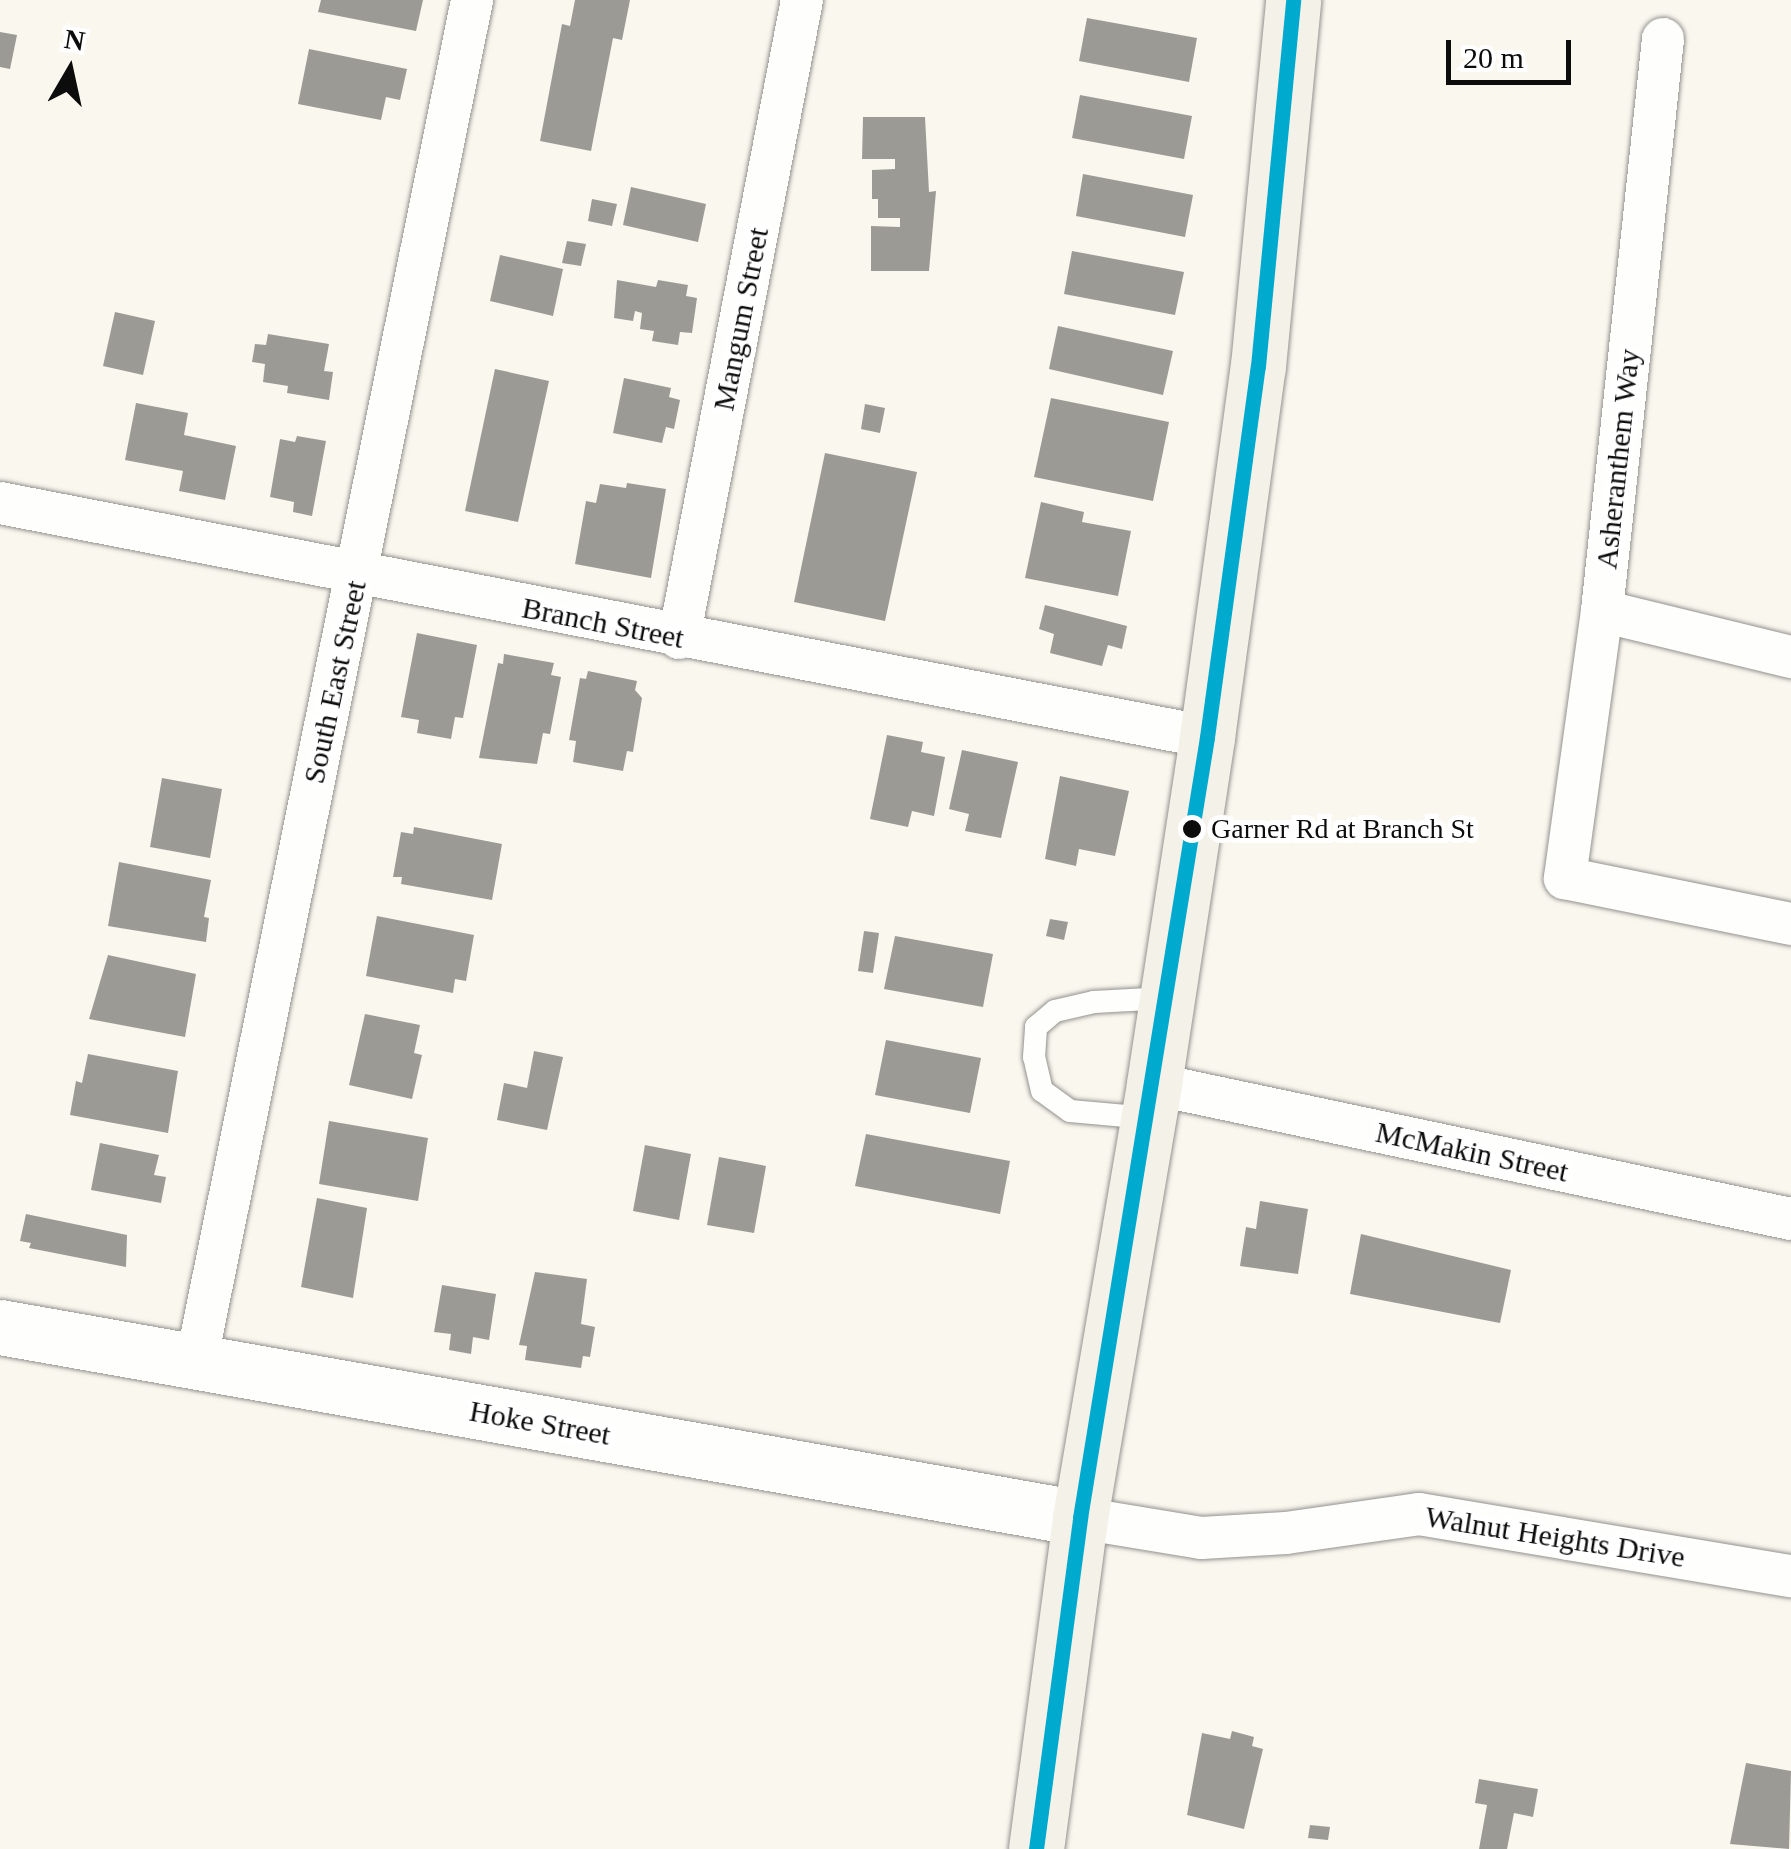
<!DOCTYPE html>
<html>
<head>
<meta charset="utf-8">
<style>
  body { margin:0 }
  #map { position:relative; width:1791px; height:1849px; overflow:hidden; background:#faf7ef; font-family:Georgia,serif }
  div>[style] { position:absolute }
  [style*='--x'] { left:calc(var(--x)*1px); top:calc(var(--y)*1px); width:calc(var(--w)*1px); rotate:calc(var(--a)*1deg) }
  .building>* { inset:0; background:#9c9a95 }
  .roads { filter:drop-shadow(0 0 2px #93928e) drop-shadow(0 0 2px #93928e) }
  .service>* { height:22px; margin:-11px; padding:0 11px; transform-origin:11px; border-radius:11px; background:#fefefd }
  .minor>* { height:42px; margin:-21px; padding:0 21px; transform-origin:21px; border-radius:21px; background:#fefefd }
  .tertiary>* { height:55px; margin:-27.5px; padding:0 27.5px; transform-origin:27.5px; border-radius:27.5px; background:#fefefd }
  .secondary>* { height:55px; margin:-27.5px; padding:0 27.5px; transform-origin:27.5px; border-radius:27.5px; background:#f4f1e8 }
  .bus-1>* { height:15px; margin:-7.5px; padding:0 7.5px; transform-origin:7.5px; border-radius:7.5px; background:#00a9ce }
  .dots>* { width:28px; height:28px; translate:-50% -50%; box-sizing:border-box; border:5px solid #fff; border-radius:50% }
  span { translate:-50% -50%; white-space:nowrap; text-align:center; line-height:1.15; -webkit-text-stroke:10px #fff; paint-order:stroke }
  .bus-label { font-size:28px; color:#0c0c0c }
  .left { translate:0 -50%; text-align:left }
  .street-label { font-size:30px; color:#0c0c0c }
  .north { position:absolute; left:20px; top:20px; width:100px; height:100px; -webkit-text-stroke:8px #fff; paint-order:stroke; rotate:9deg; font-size:28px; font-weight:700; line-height:40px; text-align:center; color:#0c0c0c }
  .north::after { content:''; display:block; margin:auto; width:35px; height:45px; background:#0c0c0c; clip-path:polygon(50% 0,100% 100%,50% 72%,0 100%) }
  .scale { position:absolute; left:1446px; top:40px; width:125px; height:45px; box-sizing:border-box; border:5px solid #0c0c0c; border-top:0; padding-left:12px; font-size:30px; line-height:35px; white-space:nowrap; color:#0c0c0c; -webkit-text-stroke:8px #fff; paint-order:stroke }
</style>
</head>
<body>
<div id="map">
  <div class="building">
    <div style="clip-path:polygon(321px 0,423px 0,416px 31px,318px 12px)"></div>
    <div style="clip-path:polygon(575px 0,630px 0,622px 40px,613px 38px,591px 151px,540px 141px,562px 24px,570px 26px)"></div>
    <div style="clip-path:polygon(1087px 18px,1197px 38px,1189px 82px,1079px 61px)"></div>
    <div style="clip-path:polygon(0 32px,17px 35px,10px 69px,0 67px)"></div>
    <div style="clip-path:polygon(309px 49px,407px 69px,400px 100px,386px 97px,381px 120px,298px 104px)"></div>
    <div style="clip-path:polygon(1080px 95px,1192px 116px,1184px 159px,1072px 138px)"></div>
    <div style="clip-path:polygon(863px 117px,925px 117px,929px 192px,936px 191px,929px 271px,871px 271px,871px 226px,900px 227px,900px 218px,878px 218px,878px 199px,872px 199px,872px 170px,895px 169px,895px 159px,862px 159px)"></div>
    <div style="clip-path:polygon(1083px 174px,1193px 195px,1185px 237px,1076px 216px)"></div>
    <div style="clip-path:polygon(631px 187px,706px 204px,698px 242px,623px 225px)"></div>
    <div style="clip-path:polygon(592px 199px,617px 204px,612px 226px,588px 221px)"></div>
    <div style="clip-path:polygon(567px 241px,586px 244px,581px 266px,562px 263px)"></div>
    <div style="clip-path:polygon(1072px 251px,1184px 272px,1175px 315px,1064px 294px)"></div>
    <div style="clip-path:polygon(500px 255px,563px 269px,553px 316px,490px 301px)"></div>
    <div style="clip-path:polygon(617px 280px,656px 287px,658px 280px,688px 285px,686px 296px,697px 298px,692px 333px,680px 332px,678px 345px,652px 341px,654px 331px,640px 329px,642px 313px,635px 311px,633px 321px,614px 318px)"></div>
    <div style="clip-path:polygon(115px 312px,155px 321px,143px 375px,103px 366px)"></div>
    <div style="clip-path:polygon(1058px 326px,1173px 351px,1163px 395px,1049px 369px)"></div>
    <div style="clip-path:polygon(268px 334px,329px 344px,324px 371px,333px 372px,329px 400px,287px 393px,288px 386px,263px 382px,265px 364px,252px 362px,255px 344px,266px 345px)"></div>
    <div style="clip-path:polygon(495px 369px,549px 381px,518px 522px,465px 511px)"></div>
    <div style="clip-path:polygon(624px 378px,671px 388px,669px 397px,680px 400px,674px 429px,666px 427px,662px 443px,613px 433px)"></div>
    <div style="clip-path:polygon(1051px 398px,1169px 422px,1153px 501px,1034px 477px)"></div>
    <div style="clip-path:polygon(136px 403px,188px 413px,184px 435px,236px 446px,225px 500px,179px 491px,183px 471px,125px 460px)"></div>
    <div style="clip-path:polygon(865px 404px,885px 408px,880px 433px,861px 429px)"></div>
    <div style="clip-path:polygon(297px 436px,326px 441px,312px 516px,293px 512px,294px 502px,270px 497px,280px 439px,295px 442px)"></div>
    <div style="clip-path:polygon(825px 453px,917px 472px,885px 621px,794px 602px)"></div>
    <div style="clip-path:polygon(627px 483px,666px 489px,651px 578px,575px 564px,586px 501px,596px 503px,600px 484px,626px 488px)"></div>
    <div style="clip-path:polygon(1041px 502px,1084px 512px,1082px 522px,1131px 531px,1118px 596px,1025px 578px)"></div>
    <div style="clip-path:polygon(1045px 605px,1127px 626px,1122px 649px,1108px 645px,1102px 666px,1050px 653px,1054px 634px,1039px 629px)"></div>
    <div style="clip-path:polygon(417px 633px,477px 645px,463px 718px,455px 717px,451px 739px,417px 733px,419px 720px,401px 717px)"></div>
    <div style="clip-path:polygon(504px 654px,554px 663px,551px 675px,561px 677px,550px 734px,543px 733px,537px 764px,479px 758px,498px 663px,503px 664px)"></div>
    <div style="clip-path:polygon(588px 671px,637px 681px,635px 690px,642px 698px,633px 752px,627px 751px,623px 771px,573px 762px,576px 741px,569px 740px,580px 678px,586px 679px)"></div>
    <div style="clip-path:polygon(887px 735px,923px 742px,921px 752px,945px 757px,934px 816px,912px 811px,908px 827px,870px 819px)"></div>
    <div style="clip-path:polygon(962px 750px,1018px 762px,1001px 838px,965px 831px,969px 814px,949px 809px)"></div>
    <div style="clip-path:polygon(1060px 776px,1129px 791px,1115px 856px,1079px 849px,1076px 866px,1045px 859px)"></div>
    <div style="clip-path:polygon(162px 778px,222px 789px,210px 858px,150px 847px)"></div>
    <div style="clip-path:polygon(414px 827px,502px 844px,492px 900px,401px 884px,402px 877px,393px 877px,401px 832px,413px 834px)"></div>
    <div style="clip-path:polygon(119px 862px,211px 880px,204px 917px,209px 918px,206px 942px,108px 926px)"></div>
    <div style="clip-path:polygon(377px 916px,474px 935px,466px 981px,455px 979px,453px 993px,366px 976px)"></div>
    <div style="clip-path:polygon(1050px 919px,1068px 922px,1064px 940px,1046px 936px)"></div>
    <div style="clip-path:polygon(864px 931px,879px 933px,873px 973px,858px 971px)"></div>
    <div style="clip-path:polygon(895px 936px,993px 954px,983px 1007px,884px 989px)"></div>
    <div style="clip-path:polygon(108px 955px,196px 974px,185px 1037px,89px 1019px)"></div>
    <div style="clip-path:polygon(365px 1014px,420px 1025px,414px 1053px,422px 1055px,412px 1099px,349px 1085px)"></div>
    <div style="clip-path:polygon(886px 1040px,981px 1058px,970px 1113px,875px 1095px)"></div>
    <div style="clip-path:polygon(534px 1051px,563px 1057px,547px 1130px,497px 1120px,504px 1083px,527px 1088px)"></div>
    <div style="clip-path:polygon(88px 1054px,178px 1071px,168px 1133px,70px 1115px,76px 1081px,82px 1083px)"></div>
    <div style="clip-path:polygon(329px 1121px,428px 1138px,418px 1201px,319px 1184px)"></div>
    <div style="clip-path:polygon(866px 1134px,1010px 1161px,1000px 1214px,855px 1186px)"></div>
    <div style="clip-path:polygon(100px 1143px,159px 1155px,154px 1175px,166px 1177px,161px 1203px,91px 1190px)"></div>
    <div style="clip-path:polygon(645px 1145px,691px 1154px,679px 1220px,633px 1211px)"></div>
    <div style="clip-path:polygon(719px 1157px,766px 1166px,754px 1233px,707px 1225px)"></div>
    <div style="clip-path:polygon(317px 1198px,367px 1208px,353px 1298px,301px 1287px)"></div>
    <div style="clip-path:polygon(1260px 1201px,1308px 1209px,1298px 1274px,1240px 1266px,1246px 1227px,1256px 1229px)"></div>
    <div style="clip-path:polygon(26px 1214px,127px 1235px,126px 1267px,29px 1248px,31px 1243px,20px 1241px)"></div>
    <div style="clip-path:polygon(1361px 1234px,1511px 1270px,1500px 1323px,1350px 1294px)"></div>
    <div style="clip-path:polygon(535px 1272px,587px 1279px,581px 1324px,595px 1327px,590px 1357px,583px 1356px,581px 1368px,525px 1360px,527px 1346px,519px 1345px)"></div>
    <div style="clip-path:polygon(442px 1285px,496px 1294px,489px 1340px,473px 1337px,471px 1354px,449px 1350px,451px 1334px,434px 1332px)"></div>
    <div style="clip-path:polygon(1232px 1731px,1254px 1737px,1252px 1746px,1263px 1749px,1244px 1829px,1187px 1815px,1202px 1733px,1230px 1739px)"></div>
    <div style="clip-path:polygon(1746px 1763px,1791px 1771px,1789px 1849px,1730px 1844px)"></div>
    <div style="clip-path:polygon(1479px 1779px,1538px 1789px,1533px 1817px,1514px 1813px,1507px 1849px,1479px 1849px,1487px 1805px,1475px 1803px)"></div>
    <div style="clip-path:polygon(1310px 1825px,1330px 1827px,1328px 1840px,1308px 1838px)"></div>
  </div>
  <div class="roads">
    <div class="service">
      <div style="--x:1148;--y:1118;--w:78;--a:-174.9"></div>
      <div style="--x:1070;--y:1111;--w:34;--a:-144"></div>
      <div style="--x:1042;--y:1091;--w:35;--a:-103"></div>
      <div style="--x:1034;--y:1057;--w:30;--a:-86"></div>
      <div style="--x:1036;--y:1027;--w:25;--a:-40"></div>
      <div style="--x:1055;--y:1011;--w:40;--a:-13"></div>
      <div style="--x:1094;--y:1002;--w:73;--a:-3.1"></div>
    </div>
    <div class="minor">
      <div style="--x:1663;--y:39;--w:575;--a:96.09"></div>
      <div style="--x:1602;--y:611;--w:270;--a:97.9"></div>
      <div style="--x:1565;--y:878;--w:231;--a:11.5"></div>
      <div style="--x:0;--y:503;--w:1229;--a:10.97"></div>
      <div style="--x:1602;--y:611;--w:195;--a:13.7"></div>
      <div style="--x:679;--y:638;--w:650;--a:-79.09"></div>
      <div style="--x:1154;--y:1084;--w:651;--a:11.97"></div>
      <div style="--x:196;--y:1363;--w:1391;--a:-78.55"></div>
      <div style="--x:1080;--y:1518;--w:123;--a:9.4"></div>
      <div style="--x:1201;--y:1538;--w:85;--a:-3.4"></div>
      <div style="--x:1286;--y:1533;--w:134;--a:-8.1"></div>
      <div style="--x:1419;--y:1514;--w:377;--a:9.5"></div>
    </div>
    <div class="tertiary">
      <div style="--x:0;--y:1327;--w:1097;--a:10.03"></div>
    </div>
    <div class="secondary">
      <div style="--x:1036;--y:1849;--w:334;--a:-82.4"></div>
      <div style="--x:1080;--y:1518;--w:440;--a:-80.3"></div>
      <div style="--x:1154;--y:1084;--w:351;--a:-81.3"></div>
      <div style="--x:1207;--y:737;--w:374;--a:-82.2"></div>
      <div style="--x:1258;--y:366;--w:368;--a:-84.5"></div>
    </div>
  </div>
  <div class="bus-1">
    <div style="--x:1036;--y:1849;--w:334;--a:-82.4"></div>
    <div style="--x:1080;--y:1518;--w:791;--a:-80.76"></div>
    <div style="--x:1207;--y:737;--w:374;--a:-82.2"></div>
    <div style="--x:1258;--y:366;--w:368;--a:-84.5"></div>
  </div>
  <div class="dots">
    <div style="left:1192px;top:829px;background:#0c0c0c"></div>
  </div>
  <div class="bus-label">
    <span class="left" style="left:1211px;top:829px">Garner Rd at Branch St</span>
  </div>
  <div class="street-label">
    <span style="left:741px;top:319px;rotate:-79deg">Mangum Street</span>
    <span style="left:1618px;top:459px;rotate:-84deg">Asheranthem Way</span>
    <span style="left:603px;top:623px;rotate:11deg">Branch Street</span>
    <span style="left:335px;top:682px;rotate:-78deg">South East Street</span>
    <span style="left:1472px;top:1152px;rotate:12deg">McMakin Street</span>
    <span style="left:540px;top:1423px;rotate:10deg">Hoke Street</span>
    <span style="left:1555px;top:1537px;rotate:9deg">Walnut Heights Drive</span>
  </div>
  <div class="north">N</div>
  <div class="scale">20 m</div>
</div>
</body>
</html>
